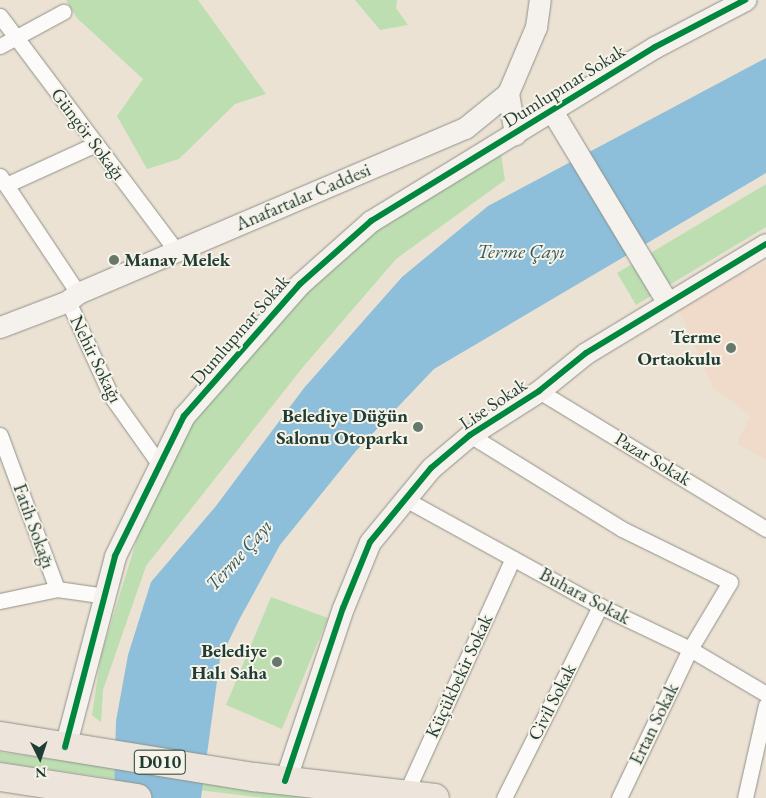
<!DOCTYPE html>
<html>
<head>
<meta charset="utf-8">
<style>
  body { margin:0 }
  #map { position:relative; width:766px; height:798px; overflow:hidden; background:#ebe2d4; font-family:"EB Garamond",serif }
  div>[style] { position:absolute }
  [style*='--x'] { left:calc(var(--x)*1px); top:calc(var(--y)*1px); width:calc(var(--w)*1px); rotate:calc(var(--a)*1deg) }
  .built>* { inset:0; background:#f0dac9 }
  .green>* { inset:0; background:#bcdeb1 }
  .water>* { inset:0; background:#8dbfdb }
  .roads { filter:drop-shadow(0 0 1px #909189) drop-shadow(0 0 1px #909189) }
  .street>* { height:15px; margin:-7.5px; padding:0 7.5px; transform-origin:7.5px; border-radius:7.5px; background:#fcfbf9 }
  .secondary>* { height:21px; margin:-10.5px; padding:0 10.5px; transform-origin:10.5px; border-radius:10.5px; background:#f5f2ee }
  .highway>* { height:28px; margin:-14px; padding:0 14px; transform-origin:14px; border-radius:14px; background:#ede5dc }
  .cycleway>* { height:6px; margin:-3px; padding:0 3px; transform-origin:3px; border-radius:3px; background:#00873e }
  .dots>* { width:14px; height:14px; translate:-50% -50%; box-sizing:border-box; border:2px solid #f7f3e8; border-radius:50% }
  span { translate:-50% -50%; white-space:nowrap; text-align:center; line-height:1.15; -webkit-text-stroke:4px #f7f3e8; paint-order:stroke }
  .shield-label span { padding:1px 4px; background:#f7f3e8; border:1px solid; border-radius:4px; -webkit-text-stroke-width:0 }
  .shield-label { font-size:18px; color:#1f3d34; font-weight:700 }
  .street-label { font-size:19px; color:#1f3d34 }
  .poi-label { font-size:19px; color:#1f3d34; font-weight:700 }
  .left { translate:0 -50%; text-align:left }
  .right { translate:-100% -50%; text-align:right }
  .water-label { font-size:20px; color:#305a5e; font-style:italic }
  .north { position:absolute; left:15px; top:733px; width:50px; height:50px; -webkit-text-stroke:4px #f7f3e8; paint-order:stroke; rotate:176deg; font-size:14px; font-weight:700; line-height:20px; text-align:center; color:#1f3d34 }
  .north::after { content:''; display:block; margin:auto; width:18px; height:22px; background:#1f3d34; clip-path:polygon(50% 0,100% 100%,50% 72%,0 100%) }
</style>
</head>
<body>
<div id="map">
  <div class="built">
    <div style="clip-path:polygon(766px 263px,766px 460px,737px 443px,751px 416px,713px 388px,678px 308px,729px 279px)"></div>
  </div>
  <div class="green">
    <div style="clip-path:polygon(66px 0,198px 0,266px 94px,235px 104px,179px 159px,147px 169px,117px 116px,143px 79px,77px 18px)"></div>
    <div style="clip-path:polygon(355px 0,397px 0,396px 8px,408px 25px,380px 30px)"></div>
    <div style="clip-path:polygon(498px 136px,505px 180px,396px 259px,303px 367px,146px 566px,103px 690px,101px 722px,92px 715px,101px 655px,138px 536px,180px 437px,329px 264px)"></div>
    <div style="clip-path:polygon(766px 184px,766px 227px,636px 305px,617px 273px)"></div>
    <div style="clip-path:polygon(271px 597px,328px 618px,282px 729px,226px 705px)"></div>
    <div style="clip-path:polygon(0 752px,122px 769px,340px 798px,265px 798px,149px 784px,0 762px)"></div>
  </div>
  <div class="water">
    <div style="clip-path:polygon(766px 58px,766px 173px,434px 369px,356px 451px,280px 545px,239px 620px,220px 659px,201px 798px,114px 798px,116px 721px,128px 655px,151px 582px,216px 506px,304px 388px,402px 277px,488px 206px)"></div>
  </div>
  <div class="roads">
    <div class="street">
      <div style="--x:0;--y:16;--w:295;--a:53.1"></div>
      <div style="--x:0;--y:46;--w:72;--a:-28.4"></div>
      <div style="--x:0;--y:176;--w:141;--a:56.3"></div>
      <div style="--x:6;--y:185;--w:99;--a:-24.5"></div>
      <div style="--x:68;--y:301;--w:104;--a:65.6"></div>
      <div style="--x:111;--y:396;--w:85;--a:54.6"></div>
      <div style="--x:539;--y:391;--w:266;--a:31.3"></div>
      <div style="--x:0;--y:435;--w:164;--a:69.7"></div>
      <div style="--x:470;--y:435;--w:179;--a:31.7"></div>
      <div style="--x:622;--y:529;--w:120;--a:26.1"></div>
      <div style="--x:730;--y:582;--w:78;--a:120.8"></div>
      <div style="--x:690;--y:649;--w:165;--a:115.5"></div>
      <div style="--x:405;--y:499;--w:222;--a:28.8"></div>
      <div style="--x:600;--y:606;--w:100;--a:25.5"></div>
      <div style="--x:690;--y:649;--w:88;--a:30.6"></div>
      <div style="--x:0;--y:601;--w:58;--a:-11.9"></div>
      <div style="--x:57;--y:589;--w:49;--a:8.1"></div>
      <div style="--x:405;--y:795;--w:260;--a:-65.5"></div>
      <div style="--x:504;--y:798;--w:215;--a:-63.4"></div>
      <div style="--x:745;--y:798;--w:95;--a:-77.3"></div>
    </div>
    <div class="secondary">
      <div style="--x:508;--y:93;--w:42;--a:80.3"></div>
      <div style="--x:552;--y:111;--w:224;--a:58.9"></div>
      <div style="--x:0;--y:327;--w:73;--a:-20.9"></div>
      <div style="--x:68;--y:301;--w:13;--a:-39"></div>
      <div style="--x:78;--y:293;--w:421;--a:-23.1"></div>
      <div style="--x:465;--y:128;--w:55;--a:-39.1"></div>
      <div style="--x:508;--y:93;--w:72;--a:-67"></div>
      <div style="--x:536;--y:27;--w:27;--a:-82"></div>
      <div style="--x:65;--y:747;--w:197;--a:-75.3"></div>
      <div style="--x:115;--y:556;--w:156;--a:-63.8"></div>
      <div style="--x:184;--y:416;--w:176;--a:-48.7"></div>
      <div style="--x:300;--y:284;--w:95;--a:-41.6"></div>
      <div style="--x:371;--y:221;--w:333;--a:-31.5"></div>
      <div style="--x:655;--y:47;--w:102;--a:-27.6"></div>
      <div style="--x:285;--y:781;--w:182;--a:-71.5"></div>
      <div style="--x:343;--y:608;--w:71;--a:-67.8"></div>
      <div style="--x:370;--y:542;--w:96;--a:-50.5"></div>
      <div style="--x:431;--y:468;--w:51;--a:-40.2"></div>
      <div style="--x:470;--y:435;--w:82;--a:-32.5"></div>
      <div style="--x:539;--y:391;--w:60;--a:-39"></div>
      <div style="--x:586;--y:353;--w:210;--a:-31.2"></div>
    </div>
    <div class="highway">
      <div style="--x:0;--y:736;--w:257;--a:9.2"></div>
      <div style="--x:254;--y:777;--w:182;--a:6.6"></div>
      <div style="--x:0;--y:777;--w:139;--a:8.7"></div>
    </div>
  </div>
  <div class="cycleway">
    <div style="--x:65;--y:747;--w:197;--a:-75.3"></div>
    <div style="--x:115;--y:556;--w:156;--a:-63.8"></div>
    <div style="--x:184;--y:416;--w:176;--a:-48.7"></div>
    <div style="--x:300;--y:284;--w:95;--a:-41.6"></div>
    <div style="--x:371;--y:221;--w:333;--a:-31.5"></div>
    <div style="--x:655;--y:47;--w:102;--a:-27.6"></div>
    <div style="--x:285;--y:781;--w:182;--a:-71.5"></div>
    <div style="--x:343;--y:608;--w:71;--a:-67.8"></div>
    <div style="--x:370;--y:542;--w:96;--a:-50.5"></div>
    <div style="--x:431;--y:468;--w:51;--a:-40.2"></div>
    <div style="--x:470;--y:435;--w:82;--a:-32.5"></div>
    <div style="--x:539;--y:391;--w:60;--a:-39"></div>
    <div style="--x:586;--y:353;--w:210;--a:-31.2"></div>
  </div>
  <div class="dots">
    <div style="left:114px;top:260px;background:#66776c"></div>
    <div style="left:731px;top:348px;background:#66776c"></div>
    <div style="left:418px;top:427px;background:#66776c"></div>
    <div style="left:277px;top:662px;background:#66776c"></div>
  </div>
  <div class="shield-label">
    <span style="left:160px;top:762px">D010</span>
  </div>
  <div class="street-label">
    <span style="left:564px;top:86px;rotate:-32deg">Dumlupınar Sokak</span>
    <span style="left:88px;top:134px;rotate:53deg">Güngör Sokağı</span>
    <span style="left:303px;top:197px;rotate:-23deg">Anafartalar Caddesi</span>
    <span style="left:240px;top:330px;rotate:-49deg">Dumlupınar Sokak</span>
    <span style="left:96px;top:359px;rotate:64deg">Nehir Sokağı</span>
    <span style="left:493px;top:404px;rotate:-34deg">Lise Sokak</span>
    <span style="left:653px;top:459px;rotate:31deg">Pazar Sokak</span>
    <span style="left:34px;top:526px;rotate:70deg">Fatih Sokağı</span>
    <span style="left:585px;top:596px;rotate:28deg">Buhara Sokak</span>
    <span style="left:459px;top:676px;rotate:-65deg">Küçükbekir Sokak</span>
    <span style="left:552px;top:702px;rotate:-63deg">Civil Sokak</span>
    <span style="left:654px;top:724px;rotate:-64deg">Ertan Sokak</span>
  </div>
  <div class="poi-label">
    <span class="left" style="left:124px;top:260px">Manav Melek</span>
    <span class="right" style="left:721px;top:348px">Terme<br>Ortaokulu</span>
    <span class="right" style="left:408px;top:427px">Belediye Düğün<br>Salonu Otoparkı</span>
    <span class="right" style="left:267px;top:662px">Belediye<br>Halı Saha</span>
  </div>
  <div class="water-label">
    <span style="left:521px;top:251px">Terme Çayı</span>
    <span style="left:239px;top:555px;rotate:-48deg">Terme Çayı</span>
  </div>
  <div class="north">N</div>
</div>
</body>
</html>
